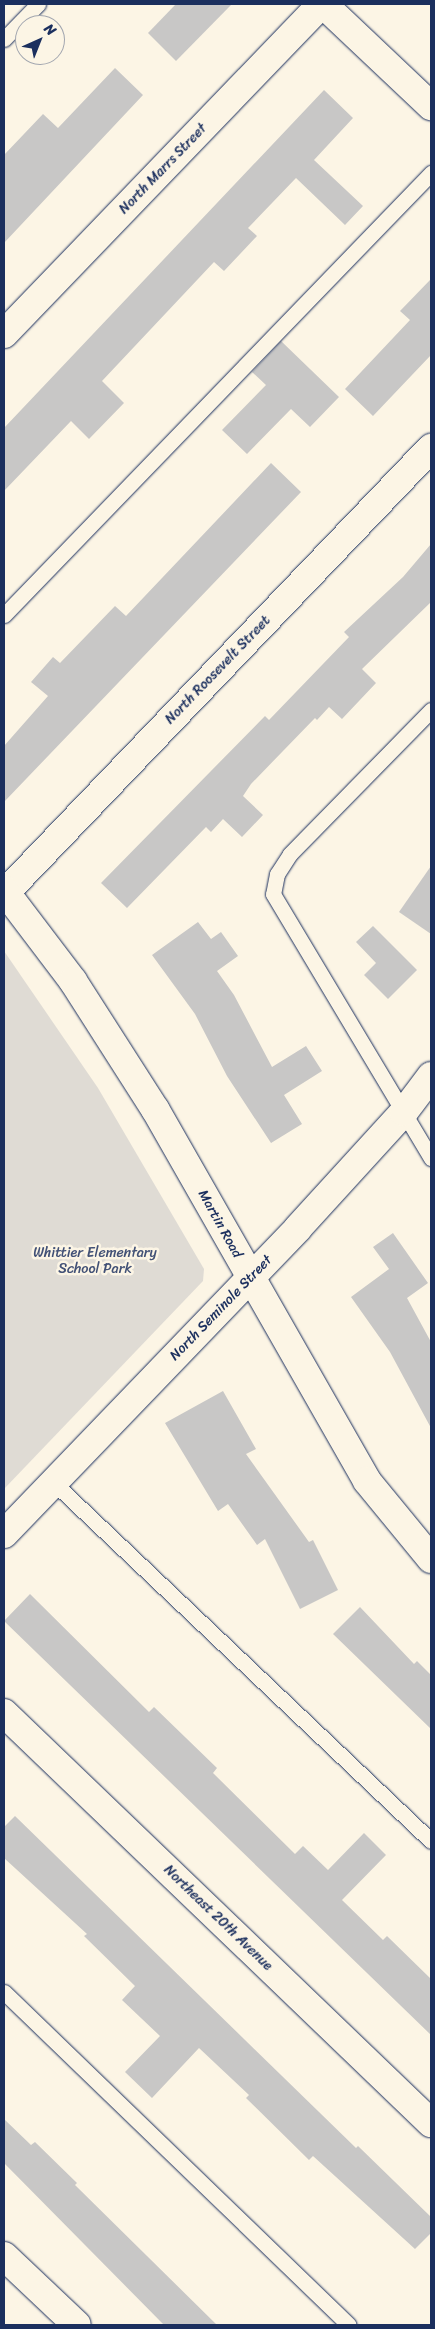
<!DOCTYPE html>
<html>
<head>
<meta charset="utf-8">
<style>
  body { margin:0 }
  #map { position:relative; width:435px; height:2329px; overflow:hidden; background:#fcf5e5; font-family:Sriracha,sans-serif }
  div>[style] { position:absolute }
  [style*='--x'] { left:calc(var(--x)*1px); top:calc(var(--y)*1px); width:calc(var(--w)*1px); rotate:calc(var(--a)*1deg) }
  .green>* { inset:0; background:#dfdbd4 }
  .building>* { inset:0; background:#c8c7c6 }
  .roads { filter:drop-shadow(0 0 1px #1b2f5e) drop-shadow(0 0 1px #1b2f5e) }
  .lane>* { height:15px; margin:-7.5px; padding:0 7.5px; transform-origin:7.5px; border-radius:7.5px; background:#fcf5e5 }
  .street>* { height:28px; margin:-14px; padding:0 14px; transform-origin:14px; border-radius:14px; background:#fcf5e5 }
  .secondary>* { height:28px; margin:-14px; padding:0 14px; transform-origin:14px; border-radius:14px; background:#fcf5e5 }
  span { translate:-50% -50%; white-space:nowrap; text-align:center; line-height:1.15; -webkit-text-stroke:5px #fcf5e5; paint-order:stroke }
  .street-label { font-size:14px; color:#1b2f5e }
  .park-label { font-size:14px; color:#425176 }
  .frame { position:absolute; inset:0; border:5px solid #1b2f5e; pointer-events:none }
  .north { position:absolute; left:15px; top:15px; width:50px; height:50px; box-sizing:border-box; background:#fcf5e5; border:1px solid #a2a6af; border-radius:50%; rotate:44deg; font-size:14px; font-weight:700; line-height:20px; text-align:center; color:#1b2f5e }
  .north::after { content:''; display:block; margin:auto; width:18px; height:22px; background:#1b2f5e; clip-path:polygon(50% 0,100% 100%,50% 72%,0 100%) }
</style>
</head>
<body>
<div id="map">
  <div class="green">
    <div style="clip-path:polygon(4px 951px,98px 1088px,204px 1269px,203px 1281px,4px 1489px)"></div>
  </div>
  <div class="building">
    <div style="clip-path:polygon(176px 4px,232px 4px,176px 61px,148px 33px)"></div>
    <div style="clip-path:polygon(115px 68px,143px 95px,4px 243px,4px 155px,43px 114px,58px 128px)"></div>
    <div style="clip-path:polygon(324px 90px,353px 118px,314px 160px,363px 206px,345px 225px,296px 178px,248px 228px,257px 236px,224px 271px,214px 262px,102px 381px,124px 403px,89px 439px,71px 421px,4px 491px,4px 428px)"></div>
    <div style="clip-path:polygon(431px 279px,431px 355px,373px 416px,345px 389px,410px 320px,400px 311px)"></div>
    <div style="clip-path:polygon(281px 341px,339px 397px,310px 427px,291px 409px,247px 454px,222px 430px,266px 385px,252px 372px)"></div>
    <div style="clip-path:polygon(271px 463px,301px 492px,4px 802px,4px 746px,48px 696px,31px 682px,53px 657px,60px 663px,115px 606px,126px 616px)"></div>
    <div style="clip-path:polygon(431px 544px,431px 602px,362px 669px,376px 683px,342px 719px,329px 707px,317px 720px,315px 718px,251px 784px,243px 796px,263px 815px,242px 837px,223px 819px,211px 832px,206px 827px,127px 908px,101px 883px,265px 716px,269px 720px,349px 637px,344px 632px,403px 577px)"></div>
    <div style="clip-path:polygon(431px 866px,431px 934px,399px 912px)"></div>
    <div style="clip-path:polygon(198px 922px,211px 939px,221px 932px,238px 956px,217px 971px,234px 995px,272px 1067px,306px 1046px,322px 1071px,284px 1095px,302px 1124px,271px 1143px,227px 1076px,195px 1014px,152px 955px)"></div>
    <div style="clip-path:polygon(373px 926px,417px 970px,388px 999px,364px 975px,376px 963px,356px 942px)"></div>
    <div style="clip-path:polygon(393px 1233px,428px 1283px,407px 1298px,431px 1342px,431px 1428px,390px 1352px,351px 1297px,389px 1269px,373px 1247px)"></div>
    <div style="clip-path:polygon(223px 1391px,256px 1449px,246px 1454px,309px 1542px,313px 1540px,338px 1590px,300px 1609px,265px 1539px,257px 1545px,228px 1504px,218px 1511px,165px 1423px)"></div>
    <div style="clip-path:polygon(30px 1594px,149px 1712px,154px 1707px,217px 1768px,213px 1773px,295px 1854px,303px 1846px,328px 1870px,364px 1833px,386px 1855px,342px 1900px,383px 1940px,387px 1936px,431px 1979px,431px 2035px,4px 1621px)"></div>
    <div style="clip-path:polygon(360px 1607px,414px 1664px,417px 1661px,431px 1675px,431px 1729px,333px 1634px)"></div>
    <div style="clip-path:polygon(15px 1816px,356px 2148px,358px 2146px,431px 2217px,431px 2233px,415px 2249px,313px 2156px,309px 2160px,246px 2098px,249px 2095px,199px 2048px,152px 2098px,125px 2072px,160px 2036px,122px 2000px,135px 1986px,84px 1936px,87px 1934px,4px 1858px,4px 1827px)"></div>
    <div style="clip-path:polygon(4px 2119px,31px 2145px,35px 2142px,77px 2183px,75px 2185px,217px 2325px,164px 2325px,4px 2163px)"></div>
  </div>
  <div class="roads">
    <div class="lane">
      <div style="--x:4;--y:39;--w:49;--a:-45.8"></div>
      <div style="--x:4;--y:615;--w:615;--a:-45.99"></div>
      <div style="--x:431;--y:710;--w:202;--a:134.4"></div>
      <div style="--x:290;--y:854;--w:24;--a:123"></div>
      <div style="--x:277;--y:874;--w:20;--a:101"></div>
      <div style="--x:273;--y:894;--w:308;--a:59.1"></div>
      <div style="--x:53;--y:1482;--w:521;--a:43.52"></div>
      <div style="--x:4;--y:1992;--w:479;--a:44"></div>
    </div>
    <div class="street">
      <div style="--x:4;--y:334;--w:458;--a:-46.1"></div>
      <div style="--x:6;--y:892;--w:615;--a:-46.25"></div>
      <div style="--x:4;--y:1713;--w:592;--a:43.84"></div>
      <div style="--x:4;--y:2256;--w:100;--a:43.4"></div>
    </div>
    <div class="secondary">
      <div style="--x:323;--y:4;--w:149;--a:43.4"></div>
      <div style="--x:4;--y:890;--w:114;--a:52.8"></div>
      <div style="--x:73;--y:981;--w:152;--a:57.4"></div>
      <div style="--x:155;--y:1109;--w:428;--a:60.3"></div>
      <div style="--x:367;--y:1481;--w:101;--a:50.6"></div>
      <div style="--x:4;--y:1534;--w:424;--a:-46.1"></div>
      <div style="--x:298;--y:1228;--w:157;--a:-47.6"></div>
      <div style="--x:404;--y:1112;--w:45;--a:-53.1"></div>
    </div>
  </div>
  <div class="street-label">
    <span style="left:163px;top:169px;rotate:-46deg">North Marrs Street</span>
    <span style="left:218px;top:670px;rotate:-46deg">North Roosevelt Street</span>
    <span style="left:220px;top:1224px;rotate:61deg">Martin Road</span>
    <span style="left:221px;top:1308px;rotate:-46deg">North Seminole Street</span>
    <span style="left:218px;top:1918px;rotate:44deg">Northeast 20th Avenue</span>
  </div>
  <div class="park-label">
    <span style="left:95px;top:1261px">Whittier Elementary<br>School Park</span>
  </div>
  <div class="frame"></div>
  <div class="north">N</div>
</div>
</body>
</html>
